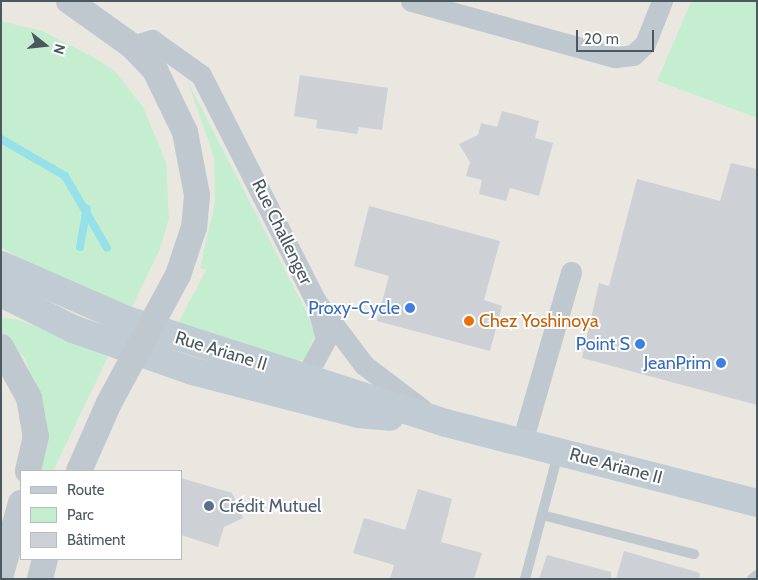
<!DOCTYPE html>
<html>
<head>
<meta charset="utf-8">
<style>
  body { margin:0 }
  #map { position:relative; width:758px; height:580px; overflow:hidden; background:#f5f3f3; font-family:Cabin,sans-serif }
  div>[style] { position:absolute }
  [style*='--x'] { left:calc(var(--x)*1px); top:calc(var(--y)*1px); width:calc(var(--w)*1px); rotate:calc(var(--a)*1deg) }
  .commercial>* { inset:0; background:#eae7e1 }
  .green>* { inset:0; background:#c5eed1 }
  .stream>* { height:8px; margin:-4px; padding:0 4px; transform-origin:4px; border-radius:4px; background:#95e0e9 }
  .building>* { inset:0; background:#cdd0d5 }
  .service>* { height:10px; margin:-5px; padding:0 5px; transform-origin:5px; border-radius:5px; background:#bfc8ce }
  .minor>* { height:21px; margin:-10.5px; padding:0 10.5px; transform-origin:10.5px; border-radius:10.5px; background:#bfc8ce }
  .tertiary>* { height:26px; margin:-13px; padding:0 13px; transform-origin:13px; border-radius:13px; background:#bfc8ce }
  .secondary>* { height:28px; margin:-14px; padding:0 14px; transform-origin:14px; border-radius:14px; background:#c0cbd3 }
  .tertiary-bridge>* { height:26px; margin:-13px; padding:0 13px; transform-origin:13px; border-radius:13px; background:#bfc8ce }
  .dots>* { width:14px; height:14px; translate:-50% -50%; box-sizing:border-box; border:2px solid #fff; border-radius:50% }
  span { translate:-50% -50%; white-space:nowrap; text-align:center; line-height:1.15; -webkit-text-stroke:4px #fff; paint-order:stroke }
  .street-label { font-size:18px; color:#4b585f }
  .shop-label { font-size:18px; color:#366cbe }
  .right { translate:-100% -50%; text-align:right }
  .food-label { font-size:18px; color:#c56008 }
  .left { translate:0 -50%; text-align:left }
  .service-label { font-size:18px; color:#4e5e75 }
  .frame { position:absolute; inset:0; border:2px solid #4b585f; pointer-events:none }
  .legend { position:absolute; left:20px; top:470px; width:162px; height:90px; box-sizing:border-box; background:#fff; border:1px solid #b7bcbf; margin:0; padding:6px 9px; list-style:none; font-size:15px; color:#4b585f }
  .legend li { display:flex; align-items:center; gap:10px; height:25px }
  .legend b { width:25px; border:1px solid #b7bcbf }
  .north { position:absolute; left:20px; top:20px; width:50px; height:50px; -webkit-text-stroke:4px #fff; paint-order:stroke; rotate:106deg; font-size:14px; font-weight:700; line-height:20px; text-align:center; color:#4b585f }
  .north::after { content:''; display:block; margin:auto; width:18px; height:22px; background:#4b585f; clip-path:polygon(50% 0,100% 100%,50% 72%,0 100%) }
  .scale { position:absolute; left:576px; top:30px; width:78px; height:22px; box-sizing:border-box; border:2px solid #4b585f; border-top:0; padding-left:6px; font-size:15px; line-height:18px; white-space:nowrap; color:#4b585f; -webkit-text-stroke:4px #fff; paint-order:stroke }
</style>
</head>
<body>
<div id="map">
  <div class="commercial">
    <div style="clip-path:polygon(evenodd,1px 1px,691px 1px,657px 81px,757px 118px,757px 579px,1px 579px,1px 1px,21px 471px,181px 471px,181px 559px,21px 559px,21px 471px)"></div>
  </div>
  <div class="green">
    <div style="clip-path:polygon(691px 1px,757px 1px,757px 118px,657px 81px)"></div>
    <div style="clip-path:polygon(1px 21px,42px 31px,93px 57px,115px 71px,143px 107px,166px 162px,169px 218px,160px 249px,132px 307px,25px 262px,1px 247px)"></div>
    <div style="clip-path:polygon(187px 80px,307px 313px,315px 335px,304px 360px,289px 361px,175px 329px,206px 270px,200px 268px,215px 202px,214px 157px)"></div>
    <div style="clip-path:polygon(1px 318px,17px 319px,108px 357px,53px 471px,42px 471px,46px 418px,25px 359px,1px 331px)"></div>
  </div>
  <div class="stream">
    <div style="--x:1;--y:139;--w:74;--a:30"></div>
    <div style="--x:65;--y:176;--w:83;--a:59.7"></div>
    <div style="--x:80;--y:247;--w:39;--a:-80"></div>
  </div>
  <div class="building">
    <div style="clip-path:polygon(300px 75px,388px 88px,382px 130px,359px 127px,357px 134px,316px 128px,317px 120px,294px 116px)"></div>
    <div style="clip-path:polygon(502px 111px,539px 121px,535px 138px,553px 143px,539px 196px,510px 188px,506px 201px,479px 194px,482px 180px,466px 176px,470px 162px,459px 144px,478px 135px,481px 123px,497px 127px)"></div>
    <div style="clip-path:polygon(731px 163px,757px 169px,757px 405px,582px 358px,599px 283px,609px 286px,637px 179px,720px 201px)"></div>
    <div style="clip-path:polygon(369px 206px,500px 241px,484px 300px,502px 306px,490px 351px,377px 321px,389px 276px,354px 266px)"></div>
    <div style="clip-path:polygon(181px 478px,232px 493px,243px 518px,224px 527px,218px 547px,181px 535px)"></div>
    <div style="clip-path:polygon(418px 489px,452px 499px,441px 542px,482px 553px,474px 579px,390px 579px,394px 565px,353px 553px,364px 518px,405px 530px)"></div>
    <div style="clip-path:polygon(624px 551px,700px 573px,699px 579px,616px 579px)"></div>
    <div style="clip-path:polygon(547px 555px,611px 572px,611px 579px,539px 579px)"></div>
  </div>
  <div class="service">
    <div style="--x:542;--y:515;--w:157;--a:14.4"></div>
    <div style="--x:525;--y:579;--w:129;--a:-75.2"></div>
    <div style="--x:752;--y:579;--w:6;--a:-39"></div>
  </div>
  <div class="minor">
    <div style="--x:411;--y:1;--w:212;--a:15.4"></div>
    <div style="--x:615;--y:57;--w:18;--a:-6"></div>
    <div style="--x:633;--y:55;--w:16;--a:-43"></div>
    <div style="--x:645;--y:44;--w:46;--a:-68.4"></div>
    <div style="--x:132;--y:46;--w:21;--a:-17"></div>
    <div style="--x:152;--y:40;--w:60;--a:35.5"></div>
    <div style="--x:201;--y:75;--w:252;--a:63.1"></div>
    <div style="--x:315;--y:300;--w:81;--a:53"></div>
    <div style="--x:364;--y:365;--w:73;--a:37.2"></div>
    <div style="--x:290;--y:381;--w:17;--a:-17"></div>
    <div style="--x:306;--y:376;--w:42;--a:-61.6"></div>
    <div style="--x:326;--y:339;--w:28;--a:-105"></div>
    <div style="--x:522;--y:442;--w:177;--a:-73.9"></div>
  </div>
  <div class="tertiary">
    <div style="--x:69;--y:1;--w:77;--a:35.5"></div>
    <div style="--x:132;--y:46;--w:33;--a:46"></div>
    <div style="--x:155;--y:70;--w:69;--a:64.2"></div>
    <div style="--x:185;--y:132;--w:64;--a:79.2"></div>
    <div style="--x:197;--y:195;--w:32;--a:95"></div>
    <div style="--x:194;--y:227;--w:51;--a:108.4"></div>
    <div style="--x:1;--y:347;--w:58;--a:61.2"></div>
    <div style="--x:29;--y:398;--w:39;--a:80"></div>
    <div style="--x:36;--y:436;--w:36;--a:103"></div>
    <div style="--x:79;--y:471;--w:74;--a:-66.2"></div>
    <div style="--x:1;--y:574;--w:74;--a:-74.3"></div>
    <div style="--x:40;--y:579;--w:21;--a:-76"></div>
  </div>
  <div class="secondary">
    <div style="--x:1;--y:265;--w:137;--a:23.6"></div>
    <div style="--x:127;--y:320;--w:335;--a:17.9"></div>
    <div style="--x:446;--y:423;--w:321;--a:14.4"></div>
    <div style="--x:1;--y:293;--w:80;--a:26.6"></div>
    <div style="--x:73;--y:329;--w:126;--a:19.4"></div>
    <div style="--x:192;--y:371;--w:171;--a:14.5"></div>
    <div style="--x:358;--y:414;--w:32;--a:5"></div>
  </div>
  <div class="tertiary-bridge">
    <div style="--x:109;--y:403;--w:145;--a:-61.7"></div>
  </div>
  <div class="dots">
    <div style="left:410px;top:308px;background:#3f7fe0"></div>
    <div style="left:469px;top:321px;background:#e8710a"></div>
    <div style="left:640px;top:344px;background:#3f7fe0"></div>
    <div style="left:721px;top:363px;background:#3f7fe0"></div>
    <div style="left:209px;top:506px;background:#5c6f8a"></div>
  </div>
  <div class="street-label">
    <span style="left:282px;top:232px;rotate:64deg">Rue Challenger</span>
    <span style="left:221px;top:351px;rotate:17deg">Rue Ariane II</span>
    <span style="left:616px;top:466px;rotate:15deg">Rue Ariane II</span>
  </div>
  <div class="shop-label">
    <span class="right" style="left:400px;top:308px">Proxy-Cycle</span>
    <span class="right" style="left:630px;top:344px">Point S</span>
    <span class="right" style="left:711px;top:363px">JeanPrim</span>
  </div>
  <div class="food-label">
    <span class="left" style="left:479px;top:321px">Chez Yoshinoya</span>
  </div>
  <div class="service-label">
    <span class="left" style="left:219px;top:506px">Crédit Mutuel</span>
  </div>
  <div class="frame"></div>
  <ul class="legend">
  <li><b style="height:6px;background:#c0cbd3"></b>Route</li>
  <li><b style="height:14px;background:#c5eed1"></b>Parc</li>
  <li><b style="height:14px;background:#cdd0d5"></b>Bâtiment</li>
  </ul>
  <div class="north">N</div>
  <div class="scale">20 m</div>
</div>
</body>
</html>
